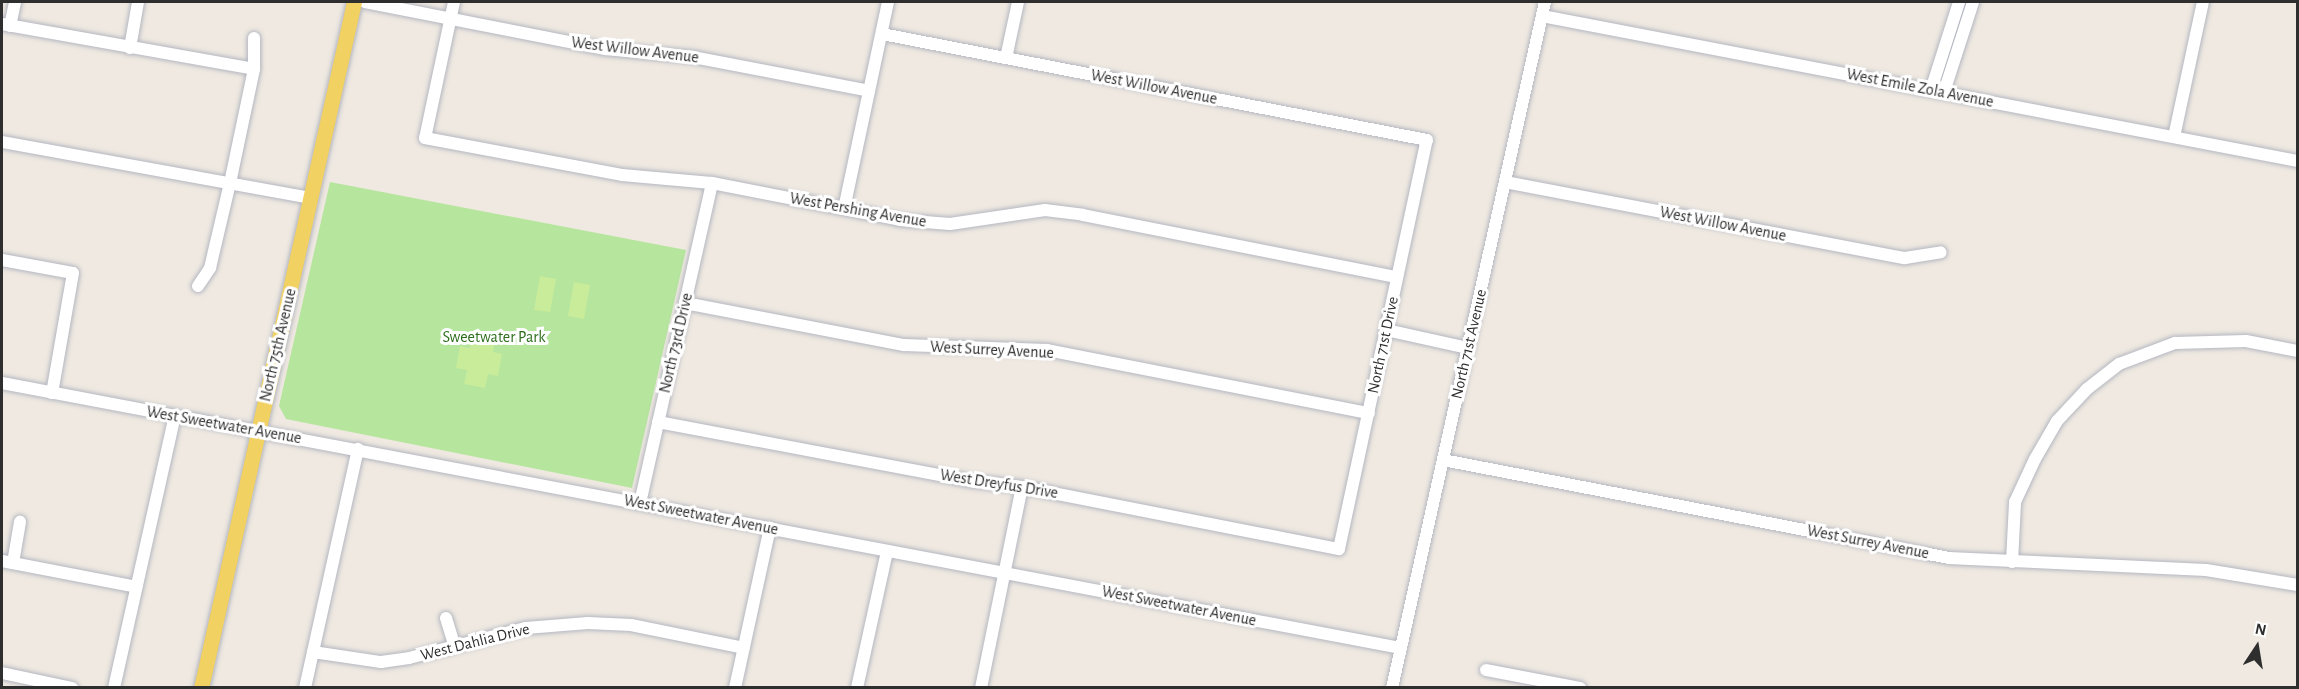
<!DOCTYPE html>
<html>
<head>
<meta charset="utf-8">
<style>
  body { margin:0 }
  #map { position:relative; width:2299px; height:689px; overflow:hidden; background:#efe9e1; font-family:"Alegreya Sans",sans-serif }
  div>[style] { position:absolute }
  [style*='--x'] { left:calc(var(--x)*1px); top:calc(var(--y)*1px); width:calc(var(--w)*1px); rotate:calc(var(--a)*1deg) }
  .green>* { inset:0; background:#b6e59e }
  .pitch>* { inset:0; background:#c9ec9a }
  .roads { filter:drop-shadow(0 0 2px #b4b7c1) drop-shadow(0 0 2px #b4b7c1) }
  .minor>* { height:12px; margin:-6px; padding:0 6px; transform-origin:6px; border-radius:6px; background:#fff }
  .major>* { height:15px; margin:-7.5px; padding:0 7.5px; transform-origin:7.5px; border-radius:7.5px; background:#f2d163 }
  span { translate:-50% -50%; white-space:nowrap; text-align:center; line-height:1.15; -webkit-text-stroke:6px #fff; paint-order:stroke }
  .street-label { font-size:16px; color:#2e2e2e }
  .park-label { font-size:16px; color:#2c6e1b }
  .frame { position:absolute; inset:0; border:3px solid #2e2e2e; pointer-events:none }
  .north { position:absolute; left:2227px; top:617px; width:60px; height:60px; -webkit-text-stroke:4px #fff; paint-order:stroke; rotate:12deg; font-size:16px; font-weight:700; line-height:24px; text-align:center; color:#2e2e2e }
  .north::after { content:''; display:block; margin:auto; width:21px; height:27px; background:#2e2e2e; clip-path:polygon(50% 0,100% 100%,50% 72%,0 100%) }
</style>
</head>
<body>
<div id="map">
  <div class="green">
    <div style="clip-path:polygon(330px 182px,686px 250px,632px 488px,286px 419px,279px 406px)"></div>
  </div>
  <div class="pitch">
    <div style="clip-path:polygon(540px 276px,556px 279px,550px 312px,534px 310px)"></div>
    <div style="clip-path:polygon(574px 282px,590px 285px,584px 319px,568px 316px)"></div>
    <div style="clip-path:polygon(473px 335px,495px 339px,493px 352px,502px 354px,498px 376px,488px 374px,485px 388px,464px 384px,467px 370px,456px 368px,460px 346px,470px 348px)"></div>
  </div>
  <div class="roads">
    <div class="minor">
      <div style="--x:365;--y:2;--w:245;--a:11.1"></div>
      <div style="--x:605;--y:49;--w:88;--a:5.2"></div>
      <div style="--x:693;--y:57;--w:179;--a:10.9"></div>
      <div style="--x:454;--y:2;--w:139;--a:102"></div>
      <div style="--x:425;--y:138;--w:200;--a:10.6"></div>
      <div style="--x:622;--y:175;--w:90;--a:5.1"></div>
      <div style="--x:712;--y:183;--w:192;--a:11.1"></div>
      <div style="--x:900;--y:220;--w:50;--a:4.6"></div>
      <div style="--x:950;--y:224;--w:96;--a:-8.4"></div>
      <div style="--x:1045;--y:210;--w:38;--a:7"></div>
      <div style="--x:1083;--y:215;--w:320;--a:11.2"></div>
      <div style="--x:1542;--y:16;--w:770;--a:10.86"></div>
      <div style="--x:2;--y:24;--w:256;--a:10.1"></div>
      <div style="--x:10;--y:26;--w:25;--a:-78"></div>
      <div style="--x:130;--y:48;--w:47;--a:-80.1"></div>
      <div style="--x:1006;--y:58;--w:57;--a:-77.9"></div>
      <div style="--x:1931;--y:90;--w:92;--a:-72.3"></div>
      <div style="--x:1944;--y:92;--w:95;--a:-72.1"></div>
      <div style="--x:2174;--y:137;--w:138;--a:-77.9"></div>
      <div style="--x:2;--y:142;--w:314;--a:10.3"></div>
      <div style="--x:1505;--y:182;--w:407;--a:10.8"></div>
      <div style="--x:1905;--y:258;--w:36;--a:-9"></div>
      <div style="--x:844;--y:209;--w:212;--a:-78"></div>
      <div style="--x:2;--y:260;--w:72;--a:10.4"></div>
      <div style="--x:73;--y:273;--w:122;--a:99.9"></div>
      <div style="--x:198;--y:286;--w:22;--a:-56"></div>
      <div style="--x:210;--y:268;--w:87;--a:-76.8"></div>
      <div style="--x:230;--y:183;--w:116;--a:-78.1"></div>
      <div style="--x:254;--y:69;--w:31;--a:-90"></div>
      <div style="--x:685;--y:303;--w:223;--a:10.9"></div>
      <div style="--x:904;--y:345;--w:143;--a:2"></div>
      <div style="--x:1047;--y:350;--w:328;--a:11.1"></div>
      <div style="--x:1386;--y:330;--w:84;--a:12.4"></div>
      <div style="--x:2;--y:383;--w:1424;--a:10.73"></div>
      <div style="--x:658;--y:422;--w:319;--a:10.7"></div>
      <div style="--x:971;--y:481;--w:51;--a:6.7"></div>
      <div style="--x:1022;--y:487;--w:323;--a:11.1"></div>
      <div style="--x:1339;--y:549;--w:418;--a:-77.9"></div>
      <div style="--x:1427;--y:140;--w:555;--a:-168.99"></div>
      <div style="--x:1443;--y:460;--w:515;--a:10.96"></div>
      <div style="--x:1949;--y:558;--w:257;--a:2.7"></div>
      <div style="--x:2206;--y:570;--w:93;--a:9.3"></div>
      <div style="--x:640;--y:503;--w:328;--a:-77.3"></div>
      <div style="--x:2;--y:561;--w:137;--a:10.9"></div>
      <div style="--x:2012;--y:562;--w:60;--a:-87.1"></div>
      <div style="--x:2015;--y:502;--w:47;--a:-65.1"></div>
      <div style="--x:2035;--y:459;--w:44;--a:-59.9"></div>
      <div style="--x:2057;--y:421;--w:44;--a:-46.8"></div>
      <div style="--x:2087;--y:389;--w:41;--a:-38"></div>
      <div style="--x:2119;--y:364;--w:60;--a:-20.6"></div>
      <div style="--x:2175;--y:343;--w:71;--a:-1.6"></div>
      <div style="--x:2246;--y:341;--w:53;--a:10.9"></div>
      <div style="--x:13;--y:563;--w:42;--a:-80.3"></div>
      <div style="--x:446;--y:618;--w:28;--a:73"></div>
      <div style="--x:313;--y:652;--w:69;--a:8.4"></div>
      <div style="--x:381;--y:662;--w:28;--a:-8"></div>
      <div style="--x:409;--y:658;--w:121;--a:-14.4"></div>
      <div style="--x:526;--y:628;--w:62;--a:-4.6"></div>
      <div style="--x:588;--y:623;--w:43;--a:2.7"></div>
      <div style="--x:631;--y:625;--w:115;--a:11.5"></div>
      <div style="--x:1486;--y:670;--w:96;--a:10.8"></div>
      <div style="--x:2;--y:673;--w:72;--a:12.1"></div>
      <div style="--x:114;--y:688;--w:279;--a:-77.4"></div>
      <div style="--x:305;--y:688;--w:245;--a:-77.5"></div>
      <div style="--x:735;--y:688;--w:164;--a:-77.7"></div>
      <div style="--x:857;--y:688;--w:140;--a:-77.6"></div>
      <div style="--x:981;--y:688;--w:205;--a:-78.5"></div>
      <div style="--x:1392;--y:688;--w:703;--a:-77.43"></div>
    </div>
    <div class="major">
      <div style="--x:201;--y:688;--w:703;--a:-77.43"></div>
    </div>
  </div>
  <div class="street-label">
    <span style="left:635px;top:50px;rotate:7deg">West Willow Avenue</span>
    <span style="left:1154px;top:87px;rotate:11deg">West Willow Avenue</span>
    <span style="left:1920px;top:88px;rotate:11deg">West Emile Zola Avenue</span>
    <span style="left:858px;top:210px;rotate:10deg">West Pershing Avenue</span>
    <span style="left:1723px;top:224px;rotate:11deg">West Willow Avenue</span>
    <span style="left:676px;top:343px;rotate:-77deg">North 73rd Drive</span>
    <span style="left:1469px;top:344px;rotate:-77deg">North 71st Avenue</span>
    <span style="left:278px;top:345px;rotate:-77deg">North 75th Avenue</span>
    <span style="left:1383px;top:345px;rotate:-78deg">North 71st Drive</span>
    <span style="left:992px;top:350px;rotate:3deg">West Surrey Avenue</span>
    <span style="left:224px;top:425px;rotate:10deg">West Sweetwater Avenue</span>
    <span style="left:999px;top:484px;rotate:9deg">West Dreyfus Drive</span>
    <span style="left:701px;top:515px;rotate:11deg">West Sweetwater Avenue</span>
    <span style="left:1868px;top:542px;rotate:11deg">West Surrey Avenue</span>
    <span style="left:1179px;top:606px;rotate:11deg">West Sweetwater Avenue</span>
    <span style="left:475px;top:642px;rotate:-14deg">West Dahlia Drive</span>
  </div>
  <div class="park-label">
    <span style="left:494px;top:337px">Sweetwater Park</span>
  </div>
  <div class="frame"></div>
  <div class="north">N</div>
</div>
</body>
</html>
